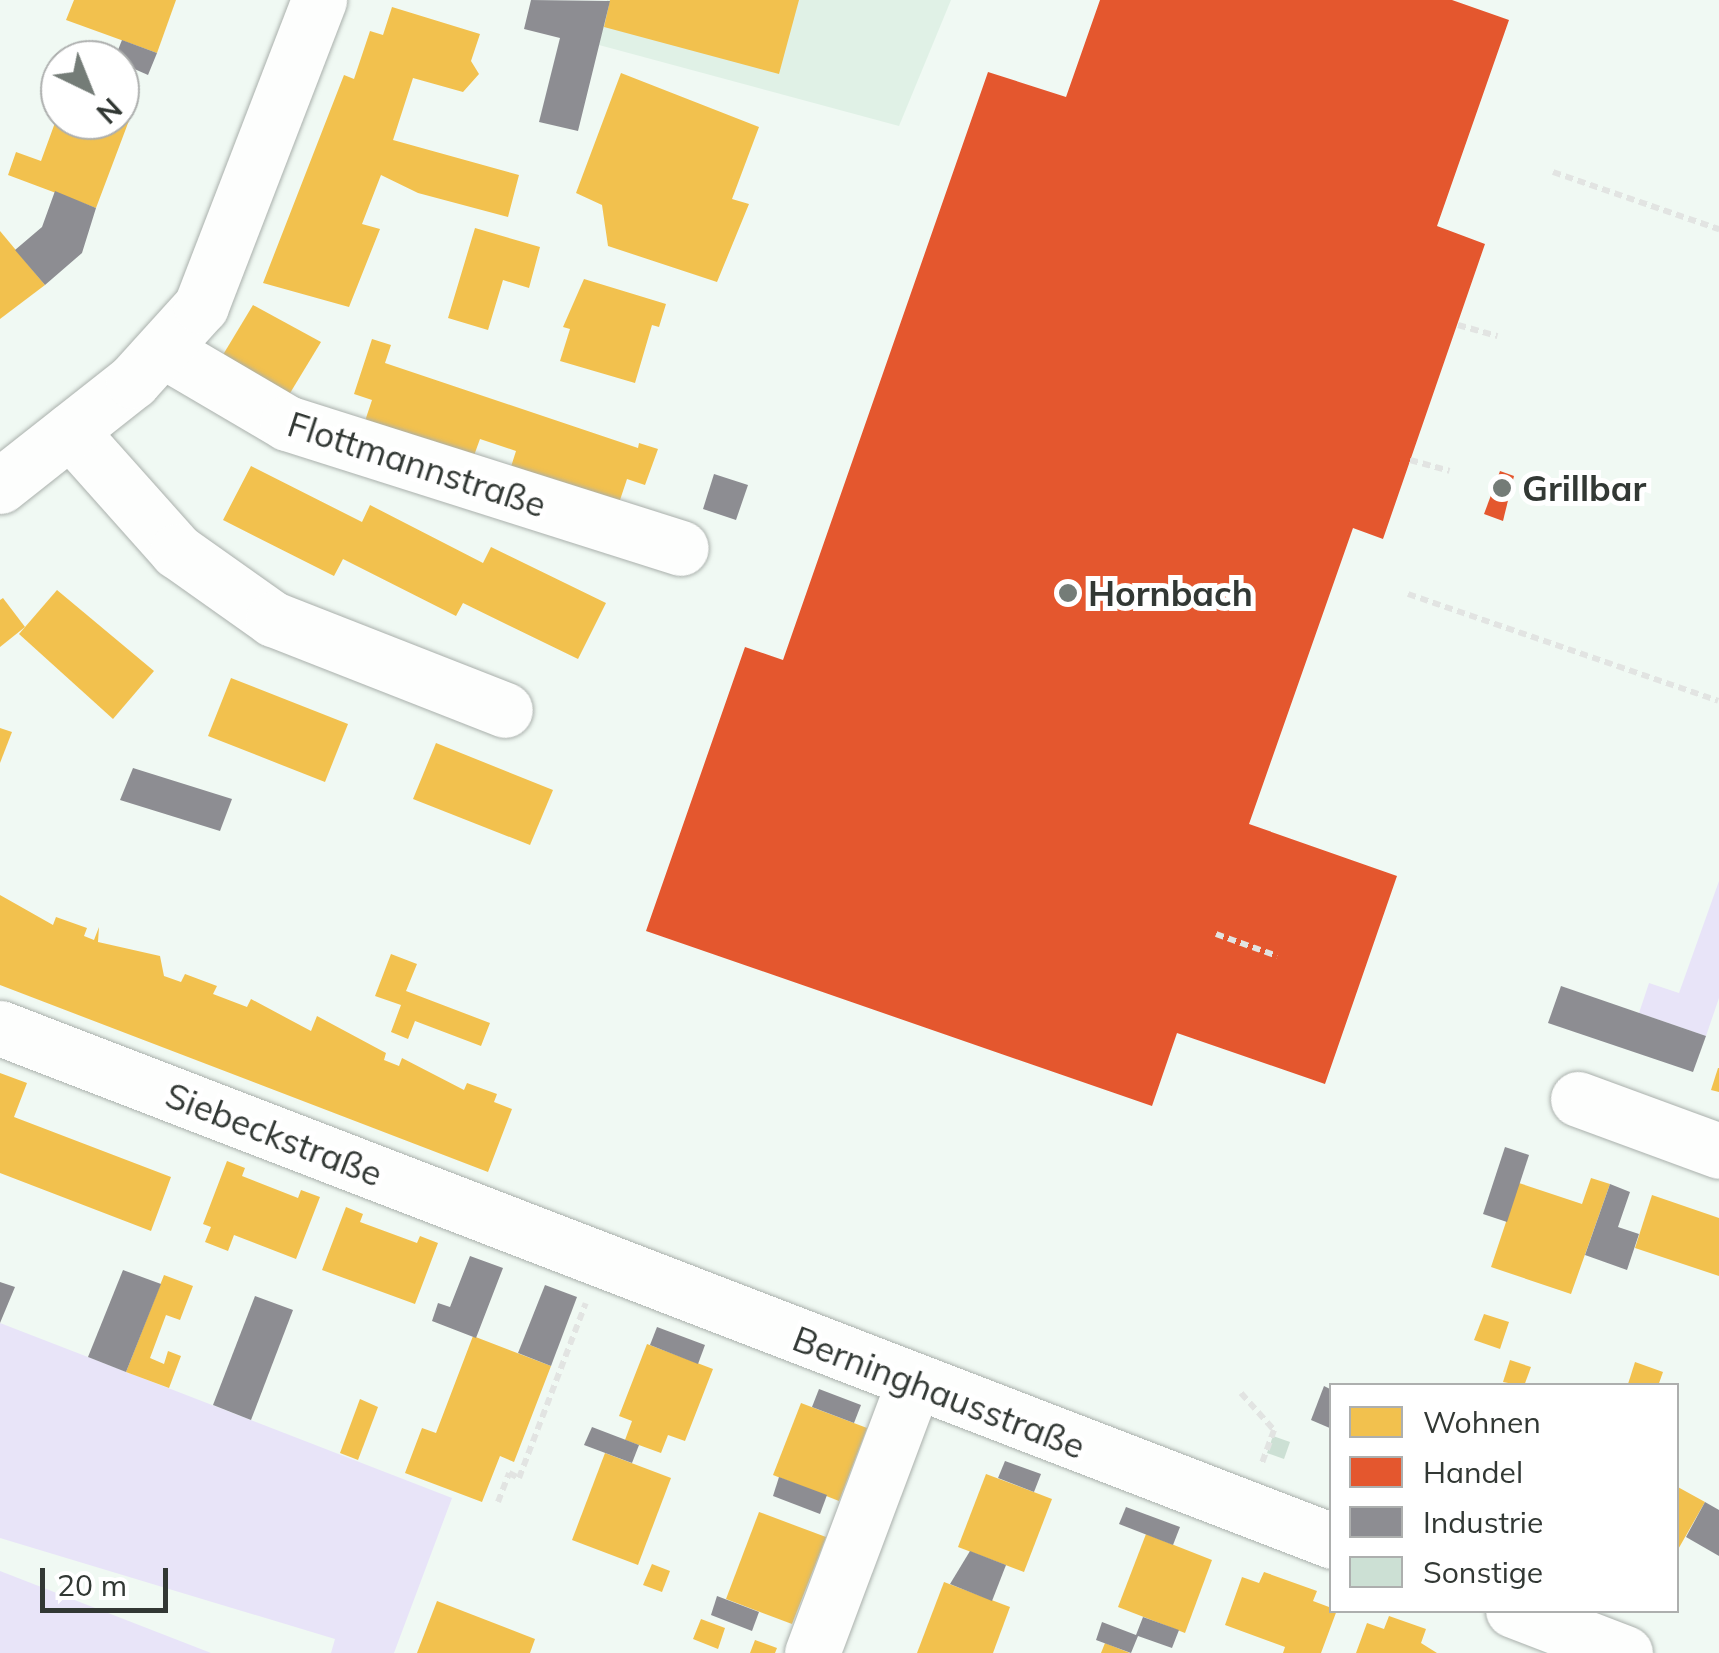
<!DOCTYPE html>
<html>
<head>
<meta charset="utf-8">
<style>
  body { margin:0 }
  #map { position:relative; width:1719px; height:1653px; overflow:hidden; background:#f0f9f3; font-family:Mulish,sans-serif }
  div>[style] { position:absolute }
  [style*='--x'] { left:calc(var(--x)*1px); top:calc(var(--y)*1px); width:calc(var(--w)*1px); rotate:calc(var(--a)*1deg) }
  .built>* { inset:0; background:#e0f1e6 }
  .green>* { inset:0; background:#e8e4f8 }
  .homes>* { inset:0; background:#f2c14e }
  .shops>* { inset:0; background:#e4572e }
  .industry>* { inset:0; background:#8d8d92 }
  .building>* { inset:0; background:#cce0d4 }
  .path>* { height:6px; margin-top:-3px; transform-origin:0; background:repeating-linear-gradient(90deg,#e2e4e2 0 8px,transparent 0 13px) }
  .roads { filter:drop-shadow(0 0 2px #aab0ac) drop-shadow(0 0 2px #aab0ac) }
  .minor>* { height:55px; margin:-27.5px; padding:0 27.5px; transform-origin:27.5px; border-radius:27.5px; background:#fdfefd }
  .dots>* { width:28px; height:28px; translate:-50% -50%; box-sizing:border-box; border:5px solid #fff; border-radius:50% }
  span { translate:-50% -50%; white-space:nowrap; text-align:center; line-height:1.15; -webkit-text-stroke:10px #fff; paint-order:stroke }
  .street-label { font-size:35px; color:#323834 }
  .poi-label { font-size:35px; color:#323834; font-weight:700 }
  .left { translate:0 -50%; text-align:left }
  .legend { position:absolute; left:1329px; top:1383px; width:350px; height:230px; box-sizing:border-box; background:#fff; border:2px solid #adafae; margin:0; padding:12px 18px; list-style:none; font-size:30px; color:#323834 }
  .legend li { display:flex; align-items:center; gap:20px; height:50px }
  .legend b { width:50px; border:2px solid #adafae }
  .north { position:absolute; left:40px; top:40px; width:100px; height:100px; box-sizing:border-box; background:#fff; border:2px solid #adafae; border-radius:50%; rotate:137deg; font-size:28px; font-weight:700; line-height:40px; text-align:center; color:#323834 }
  .north::after { content:''; display:block; margin:auto; width:35px; height:45px; background:#747c77; clip-path:polygon(50% 0,100% 100%,50% 72%,0 100%) }
  .scale { position:absolute; left:40px; top:1568px; width:128px; height:45px; box-sizing:border-box; border:5px solid #323834; border-top:0; padding-left:12px; font-size:30px; line-height:35px; white-space:nowrap; color:#323834; -webkit-text-stroke:8px #fff; paint-order:stroke }
</style>
</head>
<body>
<div id="map">
  <div class="built">
    <div style="clip-path:polygon(607px 0,951px 0,899px 126px,599px 45px)"></div>
  </div>
  <div class="green">
    <div style="clip-path:polygon(1719px 881px,1719px 998px,1706px 1036px,1639px 1013px,1649px 983px,1679px 993px)"></div>
    <div style="clip-path:polygon(0 1323px,452px 1498px,394px 1653px,331px 1653px,335px 1639px,0 1538px)"></div>
    <div style="clip-path:polygon(0 1571px,211px 1653px,0 1653px)"></div>
  </div>
  <div class="homes">
    <div style="clip-path:polygon(74px 0,176px 0,157px 53px,66px 20px)"></div>
    <div style="clip-path:polygon(610px 0,799px 0,779px 74px,604px 27px)"></div>
    <div style="clip-path:polygon(392px 7px,480px 34px,471px 61px,479px 74px,463px 92px,413px 78px,393px 140px,519px 175px,508px 217px,418px 193px,381px 175px,362px 224px,380px 229px,349px 307px,263px 283px,344px 75px,354px 79px,370px 31px,383px 35px)"></div>
    <div style="clip-path:polygon(53px 63px,60px 65px,60px 94px,44px 88px)"></div>
    <div style="clip-path:polygon(621px 73px,759px 127px,732px 199px,749px 204px,717px 282px,608px 246px,602px 205px,576px 193px)"></div>
    <div style="clip-path:polygon(120px 87px,139px 94px,96px 208px,8px 175px,16px 152px,41px 161px,60px 109px,60px 120px,120px 120px)"></div>
    <div style="clip-path:polygon(475px 228px,540px 247px,529px 288px,503px 280px,488px 330px,448px 318px)"></div>
    <div style="clip-path:polygon(0 231px,45px 285px,0 319px)"></div>
    <div style="clip-path:polygon(584px 279px,666px 304px,659px 327px,652px 325px,635px 383px,560px 361px,570px 329px,563px 327px)"></div>
    <div style="clip-path:polygon(253px 305px,321px 342px,281px 408px,215px 368px)"></div>
    <div style="clip-path:polygon(372px 339px,391px 345px,385px 363px,638px 448px,639px 443px,658px 449px,645px 485px,627px 479px,617px 509px,509px 473px,516px 451px,480px 439px,472px 461px,364px 424px,372px 400px,354px 394px)"></div>
    <div style="clip-path:polygon(251px 466px,362px 522px,370px 505px,483px 563px,491px 547px,606px 603px,578px 659px,463px 603px,456px 616px,343px 559px,334px 576px,223px 520px)"></div>
    <div style="clip-path:polygon(57px 590px,154px 671px,113px 719px,19px 634px)"></div>
    <div style="clip-path:polygon(3px 598px,25px 627px,0 647px,0 600px)"></div>
    <div style="clip-path:polygon(231px 678px,348px 724px,325px 782px,208px 736px)"></div>
    <div style="clip-path:polygon(0 728px,12px 732px,0 763px)"></div>
    <div style="clip-path:polygon(436px 743px,553px 790px,530px 845px,413px 799px)"></div>
    <div style="clip-path:polygon(0 895px,53px 925px,56px 917px,87px 928px,84px 936px,94px 940px,99px 927px,98px 942px,160px 956px,164px 976px,181px 982px,185px 974px,217px 986px,213px 994px,247px 1007px,251px 999px,311px 1031px,317px 1016px,386px 1053px,384px 1060px,399px 1066px,402px 1058px,464px 1090px,467px 1083px,497px 1094px,494px 1102px,512px 1109px,488px 1172px,0 985px)"></div>
    <div style="clip-path:polygon(391px 954px,417px 964px,406px 991px,490px 1023px,481px 1046px,415px 1021px,408px 1039px,391px 1032px,401px 1005px,375px 996px)"></div>
    <div style="clip-path:polygon(1718px 1068px,1719px 1068px,1719px 1092px,1711px 1090px)"></div>
    <div style="clip-path:polygon(0 1073px,27px 1083px,14px 1117px,171px 1177px,151px 1231px,0 1173px)"></div>
    <div style="clip-path:polygon(227px 1161px,245px 1168px,242px 1176px,298px 1198px,301px 1190px,320px 1197px,296px 1259px,234px 1235px,228px 1251px,205px 1242px,211px 1227px,203px 1224px)"></div>
    <div style="clip-path:polygon(1591px 1178px,1610px 1184px,1571px 1294px,1491px 1267px,1519px 1183px,1582px 1204px)"></div>
    <div style="clip-path:polygon(1652px 1195px,1719px 1218px,1719px 1276px,1635px 1248px)"></div>
    <div style="clip-path:polygon(346px 1207px,363px 1214px,360px 1222px,417px 1243px,420px 1236px,438px 1243px,415px 1304px,322px 1270px)"></div>
    <div style="clip-path:polygon(164px 1275px,193px 1286px,180px 1320px,166px 1315px,150px 1358px,164px 1364px,168px 1351px,181px 1356px,169px 1388px,126px 1372px)"></div>
    <div style="clip-path:polygon(1484px 1314px,1509px 1322px,1500px 1349px,1474px 1340px)"></div>
    <div style="clip-path:polygon(473px 1336px,551px 1366px,514px 1462px,500px 1456px,482px 1502px,405px 1473px,422px 1428px,436px 1433px)"></div>
    <div style="clip-path:polygon(647px 1344px,713px 1369px,685px 1441px,668px 1435px,661px 1453px,625px 1440px,632px 1421px,619px 1416px)"></div>
    <div style="clip-path:polygon(1510px 1360px,1531px 1367px,1524px 1386px,1503px 1382px)"></div>
    <div style="clip-path:polygon(1635px 1362px,1663px 1372px,1658px 1386px,1628px 1384px)"></div>
    <div style="clip-path:polygon(360px 1399px,378px 1407px,358px 1460px,340px 1453px)"></div>
    <div style="clip-path:polygon(801px 1403px,867px 1428px,839px 1501px,773px 1475px)"></div>
    <div style="clip-path:polygon(605px 1453px,671px 1478px,638px 1565px,572px 1540px)"></div>
    <div style="clip-path:polygon(986px 1474px,1052px 1499px,1024px 1572px,958px 1547px)"></div>
    <div style="clip-path:polygon(1676px 1486px,1705px 1502px,1676px 1553px)"></div>
    <div style="clip-path:polygon(759px 1512px,826px 1537px,792px 1624px,726px 1599px)"></div>
    <div style="clip-path:polygon(1146px 1534px,1212px 1560px,1185px 1633px,1118px 1607px)"></div>
    <div style="clip-path:polygon(652px 1564px,670px 1571px,662px 1592px,643px 1585px)"></div>
    <div style="clip-path:polygon(1264px 1572px,1317px 1591px,1313px 1601px,1337px 1610px,1321px 1653px,1283px 1653px,1285px 1647px,1225px 1625px,1242px 1577px,1259px 1583px)"></div>
    <div style="clip-path:polygon(944px 1582px,1010px 1607px,993px 1653px,917px 1653px)"></div>
    <div style="clip-path:polygon(437px 1601px,535px 1639px,530px 1653px,417px 1653px)"></div>
    <div style="clip-path:polygon(1389px 1616px,1426px 1629px,1421px 1643px,1437px 1653px,1356px 1653px,1367px 1623px,1384px 1629px)"></div>
    <div style="clip-path:polygon(701px 1619px,725px 1628px,718px 1649px,693px 1639px)"></div>
    <div style="clip-path:polygon(755px 1640px,777px 1648px,775px 1653px,750px 1653px)"></div>
    <div style="clip-path:polygon(1105px 1643px,1130px 1653px,1101px 1653px)"></div>
  </div>
  <div class="shops">
    <div style="clip-path:polygon(1100px 0,1452px 0,1509px 20px,1437px 226px,1485px 244px,1383px 539px,1353px 528px,1249px 824px,1397px 876px,1325px 1084px,1177px 1033px,1152px 1106px,646px 931px,745px 647px,783px 660px,988px 72px,1066px 97px)"></div>
    <div style="clip-path:polygon(1500px 471px,1514px 476px,1503px 521px,1484px 514px)"></div>
  </div>
  <div class="industry">
    <div style="clip-path:polygon(531px 0,610px 1px,578px 131px,539px 122px,560px 38px,524px 29px)"></div>
    <div style="clip-path:polygon(122px 40px,157px 53px,148px 75px,114px 60px)"></div>
    <div style="clip-path:polygon(55px 191px,96px 208px,82px 253px,45px 285px,15px 250px,42px 227px)"></div>
    <div style="clip-path:polygon(714px 474px,748px 485px,736px 520px,703px 509px)"></div>
    <div style="clip-path:polygon(133px 768px,232px 799px,220px 831px,120px 800px)"></div>
    <div style="clip-path:polygon(1561px 986px,1706px 1036px,1693px 1072px,1548px 1023px)"></div>
    <div style="clip-path:polygon(1505px 1147px,1529px 1155px,1507px 1222px,1483px 1214px)"></div>
    <div style="clip-path:polygon(1610px 1184px,1630px 1192px,1618px 1227px,1639px 1234px,1627px 1270px,1585px 1255px)"></div>
    <div style="clip-path:polygon(470px 1256px,503px 1268px,476px 1338px,432px 1321px,438px 1303px,450px 1307px)"></div>
    <div style="clip-path:polygon(123px 1270px,161px 1284px,126px 1372px,88px 1357px)"></div>
    <div style="clip-path:polygon(0 1282px,15px 1287px,0 1323px)"></div>
    <div style="clip-path:polygon(545px 1285px,577px 1297px,551px 1366px,518px 1353px)"></div>
    <div style="clip-path:polygon(255px 1296px,293px 1310px,251px 1420px,213px 1405px)"></div>
    <div style="clip-path:polygon(657px 1327px,705px 1345px,698px 1364px,650px 1345px)"></div>
    <div style="clip-path:polygon(1324px 1386px,1332px 1390px,1332px 1429px,1311px 1420px)"></div>
    <div style="clip-path:polygon(819px 1389px,861px 1405px,854px 1423px,812px 1407px)"></div>
    <div style="clip-path:polygon(592px 1427px,639px 1445px,632px 1463px,584px 1445px)"></div>
    <div style="clip-path:polygon(1005px 1461px,1041px 1474px,1034px 1492px,998px 1478px)"></div>
    <div style="clip-path:polygon(779px 1477px,827px 1495px,820px 1514px,773px 1496px)"></div>
    <div style="clip-path:polygon(1705px 1502px,1719px 1510px,1719px 1556px,1686px 1537px)"></div>
    <div style="clip-path:polygon(1126px 1507px,1180px 1527px,1173px 1545px,1119px 1524px)"></div>
    <div style="clip-path:polygon(970px 1551px,1006px 1565px,992px 1601px,950px 1584px)"></div>
    <div style="clip-path:polygon(717px 1596px,759px 1612px,752px 1631px,711px 1615px)"></div>
    <div style="clip-path:polygon(1143px 1617px,1179px 1630px,1172px 1648px,1138px 1636px,1131px 1653px,1096px 1640px,1102px 1622px,1136px 1635px)"></div>
  </div>
  <div class="building">
    <div style="clip-path:polygon(1273px 1436px,1290px 1442px,1284px 1459px,1267px 1453px)"></div>
  </div>
  <div class="path">
    <div style="--x:1553;--y:172;--w:176;--a:19"></div>
    <div style="--x:1458;--y:325;--w:41;--a:15.8"></div>
    <div style="--x:1410;--y:460;--w:41;--a:15.4"></div>
    <div style="--x:1408;--y:594;--w:328;--a:19"></div>
    <div style="--x:1216;--y:934;--w:65;--a:19.8"></div>
    <div style="--x:1241;--y:1393;--w:50;--a:48.3"></div>
    <div style="--x:1274;--y:1430;--w:37;--a:110"></div>
    <div style="--x:498;--y:1502;--w:31;--a:-69"></div>
    <div style="--x:509;--y:1473;--w:11;--a:27"></div>
    <div style="--x:519;--y:1478;--w:187;--a:-69.1"></div>
  </div>
  <div class="roads">
    <div class="minor">
      <div style="--x:166;--y:352;--w:140;--a:30.4"></div>
      <div style="--x:287;--y:423;--w:413;--a:17.6"></div>
      <div style="--x:70;--y:431;--w:161;--a:48.3"></div>
      <div style="--x:177;--y:551;--w:118;--a:35.3"></div>
      <div style="--x:273;--y:619;--w:249;--a:21.4"></div>
      <div style="--x:0;--y:486;--w:169;--a:-38.3"></div>
      <div style="--x:133;--y:381;--w:101;--a:-47.8"></div>
      <div style="--x:201;--y:306;--w:328;--a:-68.9"></div>
      <div style="--x:0;--y:1028;--w:1427;--a:21.06"></div>
      <div style="--x:1578;--y:1099;--w:150;--a:20.2"></div>
      <div style="--x:1513;--y:1610;--w:120;--a:21"></div>
      <div style="--x:812;--y:1653;--w:290;--a:-69.4"></div>
    </div>
  </div>
  <div class="dots">
    <div style="left:1502px;top:488px;background:#747c77"></div>
    <div style="left:1068px;top:593px;background:#747c77"></div>
  </div>
  <div class="street-label">
    <span style="left:417px;top:464px;rotate:18deg">Flottmannstraße</span>
    <span style="left:274px;top:1134px;rotate:21deg">Siebeckstraße</span>
    <span style="left:939px;top:1392px;rotate:21deg">Berninghausstraße</span>
  </div>
  <div class="poi-label">
    <span class="left" style="left:1522px;top:488px">Grillbar</span>
    <span class="left" style="left:1088px;top:593px">Hornbach</span>
  </div>
  <ul class="legend">
  <li><b style="height:28px;background:#f2c14e"></b>Wohnen</li>
  <li><b style="height:28px;background:#e4572e"></b>Handel</li>
  <li><b style="height:28px;background:#8d8d92"></b>Industrie</li>
  <li><b style="height:28px;background:#cce0d4"></b>Sonstige</li>
  </ul>
  <div class="north">N</div>
  <div class="scale">20 m</div>
</div>
</body>
</html>
